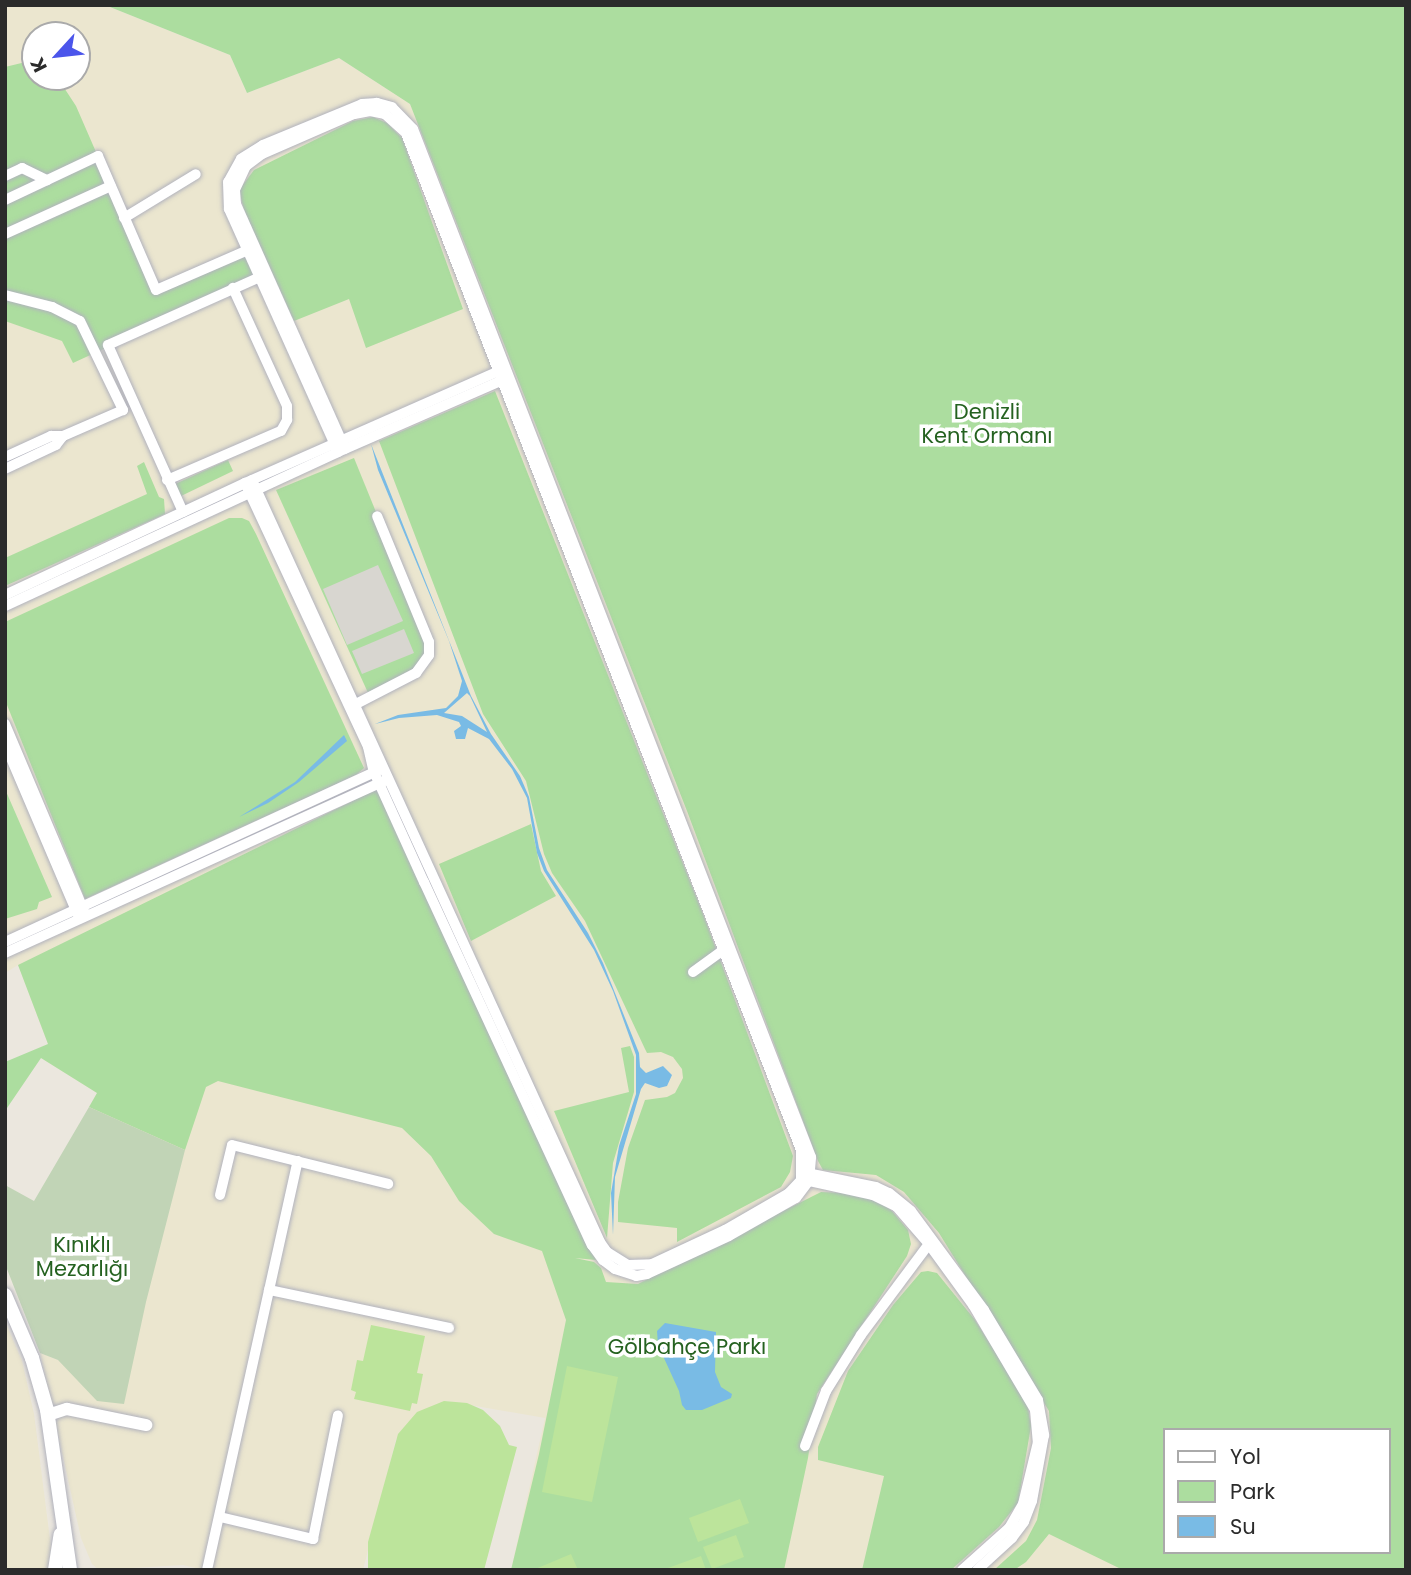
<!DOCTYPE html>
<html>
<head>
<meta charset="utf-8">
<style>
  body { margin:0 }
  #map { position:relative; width:1411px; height:1575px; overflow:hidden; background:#ebe7de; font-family:Poppins,sans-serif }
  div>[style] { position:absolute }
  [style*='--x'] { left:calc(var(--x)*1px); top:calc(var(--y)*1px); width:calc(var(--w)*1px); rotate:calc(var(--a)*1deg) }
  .education>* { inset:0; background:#ebe6cf }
  .green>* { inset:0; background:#acdd9f }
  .cemetery>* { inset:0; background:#c1d4b6 }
  .pitch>* { inset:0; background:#bce49b }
  .plaza>* { inset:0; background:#d8d6d0 }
  .water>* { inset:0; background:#79bbe5 }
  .roads { filter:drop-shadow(0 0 2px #b1b2bd) drop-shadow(0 0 2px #b1b2bd) }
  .minor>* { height:10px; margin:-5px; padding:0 5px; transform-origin:5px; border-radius:5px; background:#fff }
  .tertiary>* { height:12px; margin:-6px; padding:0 6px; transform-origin:6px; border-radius:6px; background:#fff }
  .secondary>* { height:14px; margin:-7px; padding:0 7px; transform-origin:7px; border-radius:7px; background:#fff }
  span { translate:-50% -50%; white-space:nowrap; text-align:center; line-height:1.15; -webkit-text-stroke:7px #fff; paint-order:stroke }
  .park-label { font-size:21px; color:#256220 }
  .frame { position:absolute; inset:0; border:7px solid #2b2b2b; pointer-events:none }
  .legend { position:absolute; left:1163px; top:1428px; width:228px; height:126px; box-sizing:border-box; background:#fff; border:2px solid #aaa; margin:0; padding:9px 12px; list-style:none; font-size:21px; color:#2b2b2b }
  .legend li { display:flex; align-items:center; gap:14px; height:35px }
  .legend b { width:35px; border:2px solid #aaa }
  .north { position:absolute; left:21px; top:21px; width:70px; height:70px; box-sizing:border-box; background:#fff; border:2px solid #aaa; border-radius:50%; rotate:243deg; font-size:19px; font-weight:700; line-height:28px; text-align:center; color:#2b2b2b }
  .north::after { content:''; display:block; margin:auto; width:24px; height:32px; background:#4b55eb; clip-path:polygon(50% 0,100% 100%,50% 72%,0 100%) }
</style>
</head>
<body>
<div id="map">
  <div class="education">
    <div style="clip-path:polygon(evenodd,5px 5px,105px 5px,230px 55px,247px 93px,339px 58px,410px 104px,431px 155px,1164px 1430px,1164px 1552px,1256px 1570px,511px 1570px,545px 1418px,447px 1401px,396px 1439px,363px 1570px,204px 1570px,183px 1565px,99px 1570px,92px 1564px,81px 1538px,40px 1353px,58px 1360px,122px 1125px,89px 1107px,97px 1093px,41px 1058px,48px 1044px,18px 965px,5px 973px,5px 5px,35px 35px,77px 35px,77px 77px,35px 77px,35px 35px)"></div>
    <div style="clip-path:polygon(5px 1321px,22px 1361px,34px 1414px,51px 1547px,49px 1570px,5px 1570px)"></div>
  </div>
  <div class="green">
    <div style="clip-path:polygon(evenodd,105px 5px,1406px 5px,1406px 1570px,1123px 1570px,1049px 1534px,1026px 1562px,1014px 1570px,994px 1570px,1026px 1541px,1037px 1520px,1051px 1448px,1049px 1411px,939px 1233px,904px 1192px,876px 1175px,823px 1170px,818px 1161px,687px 811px,410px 104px,339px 58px,247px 93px,230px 55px,105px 5px,1164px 1430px,1388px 1430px,1388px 1552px,1164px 1552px,1164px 1430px)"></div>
    <div style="clip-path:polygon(34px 60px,35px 77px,57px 77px,76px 106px,156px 290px,248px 250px,260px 277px,73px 363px,62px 341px,5px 321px,5px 67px)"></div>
    <div style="clip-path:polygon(373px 117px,387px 123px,402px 138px,463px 309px,366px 348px,349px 299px,294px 321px,244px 210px,239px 190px,254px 170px,353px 121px)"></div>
    <div style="clip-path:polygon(495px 391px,703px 914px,793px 1156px,790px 1172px,781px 1187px,677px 1242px,677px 1228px,618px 1222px,618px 1202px,628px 1148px,645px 1100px,667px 1097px,675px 1093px,683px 1078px,682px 1069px,673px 1057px,661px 1052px,647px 1053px,645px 1049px,585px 921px,552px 873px,544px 854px,526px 781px,483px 714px,379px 441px)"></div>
    <div style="clip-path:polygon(354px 458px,429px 642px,424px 664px,369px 695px,276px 490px)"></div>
    <div style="clip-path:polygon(228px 460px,233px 471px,181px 496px,175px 484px)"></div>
    <div style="clip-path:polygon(144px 462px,159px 497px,164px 499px,165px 514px,5px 586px,5px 558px,147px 494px,137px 466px)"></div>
    <div style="clip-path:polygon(229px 518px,242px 518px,249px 521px,256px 534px,364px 768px,356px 775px,85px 899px,5px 700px,5px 622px)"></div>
    <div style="clip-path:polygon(379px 788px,515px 1076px,596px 1260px,575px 1258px,594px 1262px,601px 1268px,606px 1282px,638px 1284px,821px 1192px,844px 1193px,880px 1202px,892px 1211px,908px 1230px,911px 1244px,907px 1256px,817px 1394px,808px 1458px,784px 1570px,511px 1570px,539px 1454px,566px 1320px,542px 1251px,494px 1234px,459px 1201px,431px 1156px,402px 1128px,218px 1081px,206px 1087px,185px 1150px,89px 1107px,97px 1093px,41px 1058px,5px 1111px,5px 1062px,48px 1044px,18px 965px)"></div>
    <div style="clip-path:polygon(5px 789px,52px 897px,39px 902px,37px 909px,5px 919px)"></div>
    <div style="clip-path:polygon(531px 824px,541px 871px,556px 896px,471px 941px,439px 864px)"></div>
    <div style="clip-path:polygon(630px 1046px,634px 1057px,634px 1092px,613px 1163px,607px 1238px,554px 1111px,629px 1092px,621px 1048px)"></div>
    <div style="clip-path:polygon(928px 1271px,937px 1273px,975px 1320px,1027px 1402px,1031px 1426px,1018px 1503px,999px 1527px,951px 1570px,862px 1570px,884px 1476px,818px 1460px,818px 1447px,848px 1371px,893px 1305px,921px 1272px)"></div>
  </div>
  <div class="cemetery">
    <div style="clip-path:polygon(89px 1107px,185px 1150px,146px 1302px,124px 1404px,97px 1401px,58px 1360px,40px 1353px,5px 1264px,5px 1185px,34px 1201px)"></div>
  </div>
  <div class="pitch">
    <div style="clip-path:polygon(371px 1325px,425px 1336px,417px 1373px,423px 1374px,417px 1404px,412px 1403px,410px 1411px,354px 1399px,356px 1392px,351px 1390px,357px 1360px,363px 1361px)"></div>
    <div style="clip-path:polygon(567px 1366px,618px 1377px,592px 1502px,542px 1492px)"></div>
    <div style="clip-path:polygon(444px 1401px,467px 1403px,483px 1410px,500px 1426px,509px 1445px,517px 1447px,484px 1570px,368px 1570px,368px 1542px,398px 1434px,417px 1412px)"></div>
    <div style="clip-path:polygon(740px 1499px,749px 1523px,698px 1542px,689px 1518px)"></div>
    <div style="clip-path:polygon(736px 1535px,744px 1557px,712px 1569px,703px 1547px)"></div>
    <div style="clip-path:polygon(571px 1554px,578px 1570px,533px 1570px)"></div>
    <div style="clip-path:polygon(701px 1556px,706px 1570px,669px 1570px,668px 1568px)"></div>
  </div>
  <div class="plaza">
    <div style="clip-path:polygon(378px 565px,403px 621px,347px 645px,323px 589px)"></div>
    <div style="clip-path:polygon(404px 629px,414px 653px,362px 674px,352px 651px)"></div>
  </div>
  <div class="water">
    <div style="clip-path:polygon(evenodd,371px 444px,471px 696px,491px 734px,520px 776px,529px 797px,539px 848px,547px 870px,588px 933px,603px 963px,639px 1053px,640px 1067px,646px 1073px,663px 1066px,672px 1075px,667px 1086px,659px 1088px,645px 1083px,641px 1089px,615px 1177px,613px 1235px,611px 1193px,619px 1146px,636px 1094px,636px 1055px,613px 991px,594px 950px,544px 871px,537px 853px,527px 798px,512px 769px,489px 739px,468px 728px,465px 739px,456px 739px,454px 731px,461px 726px,459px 722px,437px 715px,399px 718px,375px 724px,398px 715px,446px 708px,458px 696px,462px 681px,449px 641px,378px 470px,371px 444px,467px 693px,470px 696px,487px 732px,462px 716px,444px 713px,467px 693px)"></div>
    <div style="clip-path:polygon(344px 735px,347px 741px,299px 782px,268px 803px,239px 817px,295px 782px)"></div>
    <div style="clip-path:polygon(665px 1323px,716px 1332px,715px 1372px,721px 1387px,732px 1394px,731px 1398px,702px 1410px,686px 1410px,682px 1405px,679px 1391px,658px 1345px,657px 1331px)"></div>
  </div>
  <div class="roads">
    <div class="minor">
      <div style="--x:5;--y:176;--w:19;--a:-25"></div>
      <div style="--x:22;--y:168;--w:28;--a:26"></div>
      <div style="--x:5;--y:200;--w:103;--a:-25.3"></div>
      <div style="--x:98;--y:156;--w:146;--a:66.6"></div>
      <div style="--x:156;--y:290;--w:100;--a:-23.5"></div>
      <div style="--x:124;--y:218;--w:84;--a:-31.4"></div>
      <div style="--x:5;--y:234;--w:116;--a:-24.4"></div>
      <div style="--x:5;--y:295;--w:49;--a:14.3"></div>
      <div style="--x:52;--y:307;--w:31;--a:27"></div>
      <div style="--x:80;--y:321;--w:99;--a:64.2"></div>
      <div style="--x:123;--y:410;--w:65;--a:156.6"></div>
      <div style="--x:63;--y:436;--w:11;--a:128"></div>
      <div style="--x:56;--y:445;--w:56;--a:154.8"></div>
      <div style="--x:5;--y:457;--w:51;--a:-24.5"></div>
      <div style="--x:51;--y:436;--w:12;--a:0"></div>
      <div style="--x:167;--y:480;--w:124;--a:-23.3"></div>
      <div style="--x:281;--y:431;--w:13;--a:-61"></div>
      <div style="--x:287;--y:420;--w:14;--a:-90"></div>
      <div style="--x:287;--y:406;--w:130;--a:-114.6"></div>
      <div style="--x:252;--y:480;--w:838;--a:65.45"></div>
      <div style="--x:600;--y:1242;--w:12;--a:55"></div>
      <div style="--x:607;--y:1252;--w:25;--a:32"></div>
      <div style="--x:628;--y:1265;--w:24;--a:-2"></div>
      <div style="--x:652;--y:1264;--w:81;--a:-25"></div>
      <div style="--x:725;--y:1230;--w:74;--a:-30"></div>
      <div style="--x:789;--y:1193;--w:18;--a:-47"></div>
      <div style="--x:801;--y:1180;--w:30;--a:-90"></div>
      <div style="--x:801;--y:1150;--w:1091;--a:-111.23"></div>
      <div style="--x:406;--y:133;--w:28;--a:-138"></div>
      <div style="--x:385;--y:114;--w:15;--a:-169"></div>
      <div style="--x:370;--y:111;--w:16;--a:169"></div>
      <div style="--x:354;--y:114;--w:100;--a:156.5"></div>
      <div style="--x:262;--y:154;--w:20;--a:143"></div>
      <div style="--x:246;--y:166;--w:26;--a:115"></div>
      <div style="--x:235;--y:190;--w:14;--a:86"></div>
      <div style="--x:236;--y:204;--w:268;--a:66"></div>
      <div style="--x:245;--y:483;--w:291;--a:65"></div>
      <div style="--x:368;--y:747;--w:26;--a:77"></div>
      <div style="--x:374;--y:772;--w:121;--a:65.6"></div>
      <div style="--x:424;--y:882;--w:400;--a:65.2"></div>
      <div style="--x:592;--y:1245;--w:19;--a:54"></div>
      <div style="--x:603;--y:1260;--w:15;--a:37"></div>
      <div style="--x:615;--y:1269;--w:22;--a:18"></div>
      <div style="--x:636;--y:1276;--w:11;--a:-10"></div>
      <div style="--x:647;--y:1274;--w:90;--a:-24.9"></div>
      <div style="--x:729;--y:1236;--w:77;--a:-29.6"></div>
      <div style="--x:796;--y:1198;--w:21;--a:-53"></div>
      <div style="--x:809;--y:1181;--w:24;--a:-85"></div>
      <div style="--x:811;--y:1157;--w:1102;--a:-111.16"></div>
      <div style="--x:413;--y:129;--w:30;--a:-134"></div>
      <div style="--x:392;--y:107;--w:16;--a:-165"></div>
      <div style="--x:377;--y:103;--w:15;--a:176"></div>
      <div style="--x:362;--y:104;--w:107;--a:157.5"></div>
      <div style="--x:263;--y:145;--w:26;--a:148"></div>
      <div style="--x:241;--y:159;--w:26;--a:119"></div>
      <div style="--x:228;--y:182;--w:27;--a:88"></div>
      <div style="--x:229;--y:209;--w:266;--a:65.8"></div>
      <div style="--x:183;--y:512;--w:183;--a:-114.2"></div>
      <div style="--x:108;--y:345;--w:167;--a:-24.1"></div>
      <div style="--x:5;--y:595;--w:265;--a:-25"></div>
      <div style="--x:245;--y:483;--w:283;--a:-23.8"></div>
      <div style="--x:5;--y:606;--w:367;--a:-24.8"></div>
      <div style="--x:338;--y:452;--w:182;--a:-23.6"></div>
      <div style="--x:356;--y:704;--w:68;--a:-27.3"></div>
      <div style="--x:416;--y:673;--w:22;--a:-54"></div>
      <div style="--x:429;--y:655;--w:13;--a:-90"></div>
      <div style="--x:429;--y:642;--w:136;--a:-112.4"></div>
      <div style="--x:5;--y:724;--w:203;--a:67.1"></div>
      <div style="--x:5;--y:744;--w:186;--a:66.9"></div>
      <div style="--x:5;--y:942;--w:412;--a:-24.7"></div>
      <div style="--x:5;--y:953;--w:416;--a:-24.4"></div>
      <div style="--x:693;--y:972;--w:37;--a:-36"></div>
      <div style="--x:807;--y:1173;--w:70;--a:11.5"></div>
      <div style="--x:876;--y:1187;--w:14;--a:25"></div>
      <div style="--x:889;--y:1193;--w:28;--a:39"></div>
      <div style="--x:911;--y:1211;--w:123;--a:53.6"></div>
      <div style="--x:984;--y:1310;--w:105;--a:59"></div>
      <div style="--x:1038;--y:1400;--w:36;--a:80"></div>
      <div style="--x:1044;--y:1435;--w:67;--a:100.3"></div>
      <div style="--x:1032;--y:1501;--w:22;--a:111"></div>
      <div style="--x:1024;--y:1522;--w:20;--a:127"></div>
      <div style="--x:1012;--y:1538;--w:47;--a:137.6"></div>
      <div style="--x:805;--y:1180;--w:70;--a:12.4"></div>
      <div style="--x:873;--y:1195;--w:25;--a:26"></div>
      <div style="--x:896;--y:1206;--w:49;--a:49.1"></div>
      <div style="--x:928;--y:1243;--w:77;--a:54"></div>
      <div style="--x:973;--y:1305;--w:122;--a:59.4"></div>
      <div style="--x:1035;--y:1410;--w:32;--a:85"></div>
      <div style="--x:1038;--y:1442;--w:64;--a:103.6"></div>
      <div style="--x:1023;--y:1504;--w:28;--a:120"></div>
      <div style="--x:1009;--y:1528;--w:63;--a:138.2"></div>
      <div style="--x:220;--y:1195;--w:51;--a:-76.5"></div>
      <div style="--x:232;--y:1145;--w:161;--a:14"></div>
      <div style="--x:269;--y:1290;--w:184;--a:11.9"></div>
      <div style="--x:805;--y:1446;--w:59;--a:-69.1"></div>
      <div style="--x:826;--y:1391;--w:66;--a:-58"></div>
      <div style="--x:861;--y:1335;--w:117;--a:-53.3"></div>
      <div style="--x:220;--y:1517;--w:96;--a:13.3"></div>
      <div style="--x:313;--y:1539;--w:126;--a:-78.6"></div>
      <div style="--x:207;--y:1570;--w:419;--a:-77.5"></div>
    </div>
    <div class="tertiary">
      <div style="--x:48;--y:1415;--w:20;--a:-18"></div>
      <div style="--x:67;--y:1409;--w:81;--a:11.4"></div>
    </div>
    <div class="secondary">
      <div style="--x:5;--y:1295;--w:69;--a:66.8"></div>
      <div style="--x:32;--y:1358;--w:54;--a:73.9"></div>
      <div style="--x:47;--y:1410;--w:162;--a:81.8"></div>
      <div style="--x:55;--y:1570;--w:36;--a:-81"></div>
    </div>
  </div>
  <div class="park-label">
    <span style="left:987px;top:424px">Denizli<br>Kent Ormanı</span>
    <span style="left:82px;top:1257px">Kınıklı<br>Mezarlığı</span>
    <span style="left:687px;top:1347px">Gölbahçe Parkı</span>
  </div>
  <div class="frame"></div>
  <ul class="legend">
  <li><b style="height:9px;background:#fff"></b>Yol</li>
  <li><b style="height:19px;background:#acdd9f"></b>Park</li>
  <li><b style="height:19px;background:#79bbe5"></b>Su</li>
  </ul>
  <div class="north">K</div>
</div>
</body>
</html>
